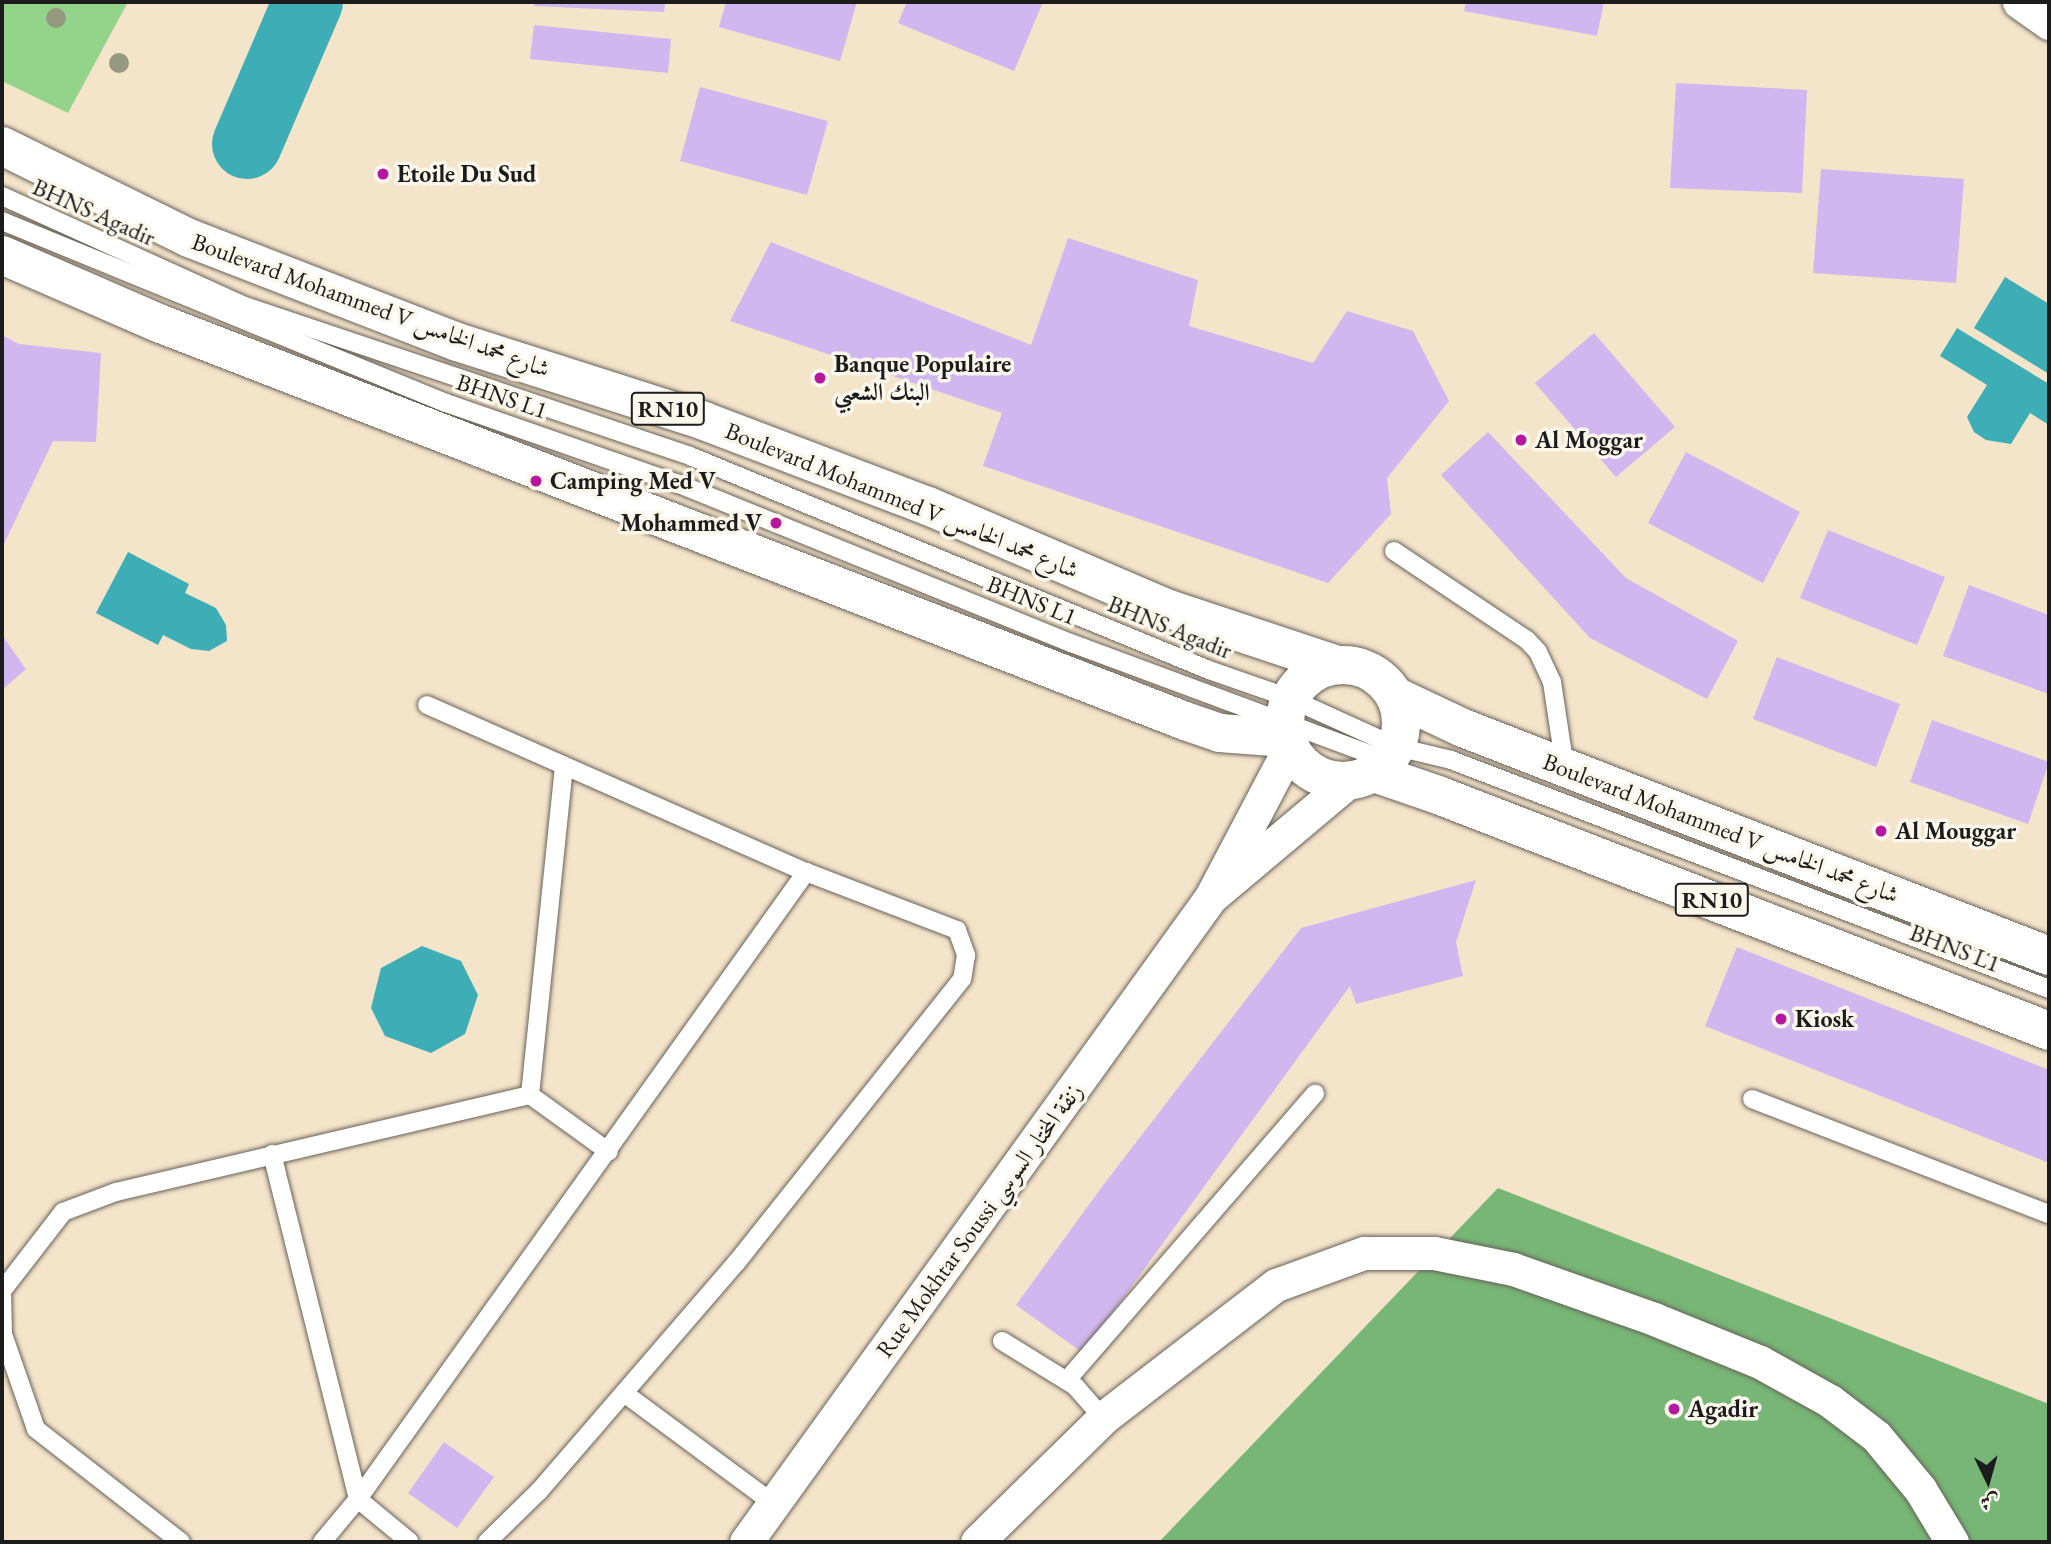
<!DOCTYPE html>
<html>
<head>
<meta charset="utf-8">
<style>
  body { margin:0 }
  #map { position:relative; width:2051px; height:1544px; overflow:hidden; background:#f4e4ca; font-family:"EB Garamond",Amiri,serif }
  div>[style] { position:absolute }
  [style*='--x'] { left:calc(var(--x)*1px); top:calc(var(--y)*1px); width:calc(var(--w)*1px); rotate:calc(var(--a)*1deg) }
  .green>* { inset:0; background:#94d48a }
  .forest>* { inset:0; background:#77b676 }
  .water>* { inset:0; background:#3daeb5 }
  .river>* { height:70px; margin:-35px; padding:0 35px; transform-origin:35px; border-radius:35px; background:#3daeb5 }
  .building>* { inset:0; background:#d1b7ef }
  .roads { filter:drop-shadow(0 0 2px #686259) drop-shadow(0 0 2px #686259) }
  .service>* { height:18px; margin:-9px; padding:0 9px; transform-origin:9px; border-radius:9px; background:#fff }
  .minor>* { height:33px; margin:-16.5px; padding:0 16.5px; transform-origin:16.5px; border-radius:16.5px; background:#fff }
  .primary>* { height:38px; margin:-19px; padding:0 19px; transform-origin:19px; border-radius:19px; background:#fff }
  .primary>.ring { margin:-19px; padding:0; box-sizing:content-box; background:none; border:38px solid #fff; border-radius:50% }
  .trees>* { width:20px; height:20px; margin:-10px; border-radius:50%; background:#94997f }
  .dots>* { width:19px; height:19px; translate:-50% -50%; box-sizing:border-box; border:4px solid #fbf7ec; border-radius:50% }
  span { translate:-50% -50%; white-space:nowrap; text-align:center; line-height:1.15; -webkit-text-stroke:7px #fbf7ec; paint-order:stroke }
  .shield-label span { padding:2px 5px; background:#fbf7ec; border:2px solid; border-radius:5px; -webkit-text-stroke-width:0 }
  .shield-label { font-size:23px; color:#1c1c1c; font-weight:700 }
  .poi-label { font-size:24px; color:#1c1c1c; font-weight:700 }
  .left { translate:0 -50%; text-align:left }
  .right { translate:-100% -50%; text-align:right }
  .street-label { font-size:24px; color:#1c1c1c }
  .frame { position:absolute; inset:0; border:4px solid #1c1c1c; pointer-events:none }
  .north { position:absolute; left:1953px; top:1446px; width:70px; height:70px; -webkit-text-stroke:5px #fbf7ec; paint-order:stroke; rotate:175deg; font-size:19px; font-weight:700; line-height:28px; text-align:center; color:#1c1c1c }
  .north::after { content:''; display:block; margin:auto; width:24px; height:32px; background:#1c1c1c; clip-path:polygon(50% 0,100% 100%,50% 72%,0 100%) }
</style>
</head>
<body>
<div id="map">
  <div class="green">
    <div style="clip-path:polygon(2px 2px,128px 2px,68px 113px,2px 81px)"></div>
  </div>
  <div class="forest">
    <div style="clip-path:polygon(1498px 1188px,2049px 1404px,2049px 1542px,1159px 1542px)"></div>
  </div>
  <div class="water">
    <div style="clip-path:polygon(2005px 277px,2049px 304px,2049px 374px,1974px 328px)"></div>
    <div style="clip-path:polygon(1957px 328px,2049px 384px,2049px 425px,2030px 413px,2011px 444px,1986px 440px,1974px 432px,1967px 417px,1987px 385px,1940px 356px)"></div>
    <div style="clip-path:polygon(128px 552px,189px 584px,185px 593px,216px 608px,226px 625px,227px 641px,209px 651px,191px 649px,163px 635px,158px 645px,96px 613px)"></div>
    <div style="clip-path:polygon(422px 946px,461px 961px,478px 995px,465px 1034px,431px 1053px,385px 1036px,371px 1008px,381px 968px)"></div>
  </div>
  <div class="river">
    <div style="--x:247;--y:144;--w:155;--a:-66.8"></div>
  </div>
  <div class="building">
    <div style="clip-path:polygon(534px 2px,665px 2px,664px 12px,534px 6px)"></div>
    <div style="clip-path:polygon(726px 2px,857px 2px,840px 61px,719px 27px)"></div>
    <div style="clip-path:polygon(907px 2px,1043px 2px,1014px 71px,898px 23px)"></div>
    <div style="clip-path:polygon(1466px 2px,1604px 2px,1597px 36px,1464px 11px)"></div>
    <div style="clip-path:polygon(534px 25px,671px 39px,668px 73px,530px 59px)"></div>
    <div style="clip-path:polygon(1676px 83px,1807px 90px,1802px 193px,1670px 188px)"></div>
    <div style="clip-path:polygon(700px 87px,828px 121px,807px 195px,680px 161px)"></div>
    <div style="clip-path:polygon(1821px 169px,1964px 179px,1956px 283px,1813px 273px)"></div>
    <div style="clip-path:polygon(1068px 238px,1198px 280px,1189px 326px,1313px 363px,1347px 311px,1413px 331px,1449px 401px,1387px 478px,1391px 514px,1328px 583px,983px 466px,1002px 413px,730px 321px,771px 242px,1031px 345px)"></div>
    <div style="clip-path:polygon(1594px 333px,1675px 427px,1616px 477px,1535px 383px)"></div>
    <div style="clip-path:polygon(2px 335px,19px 344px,101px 353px,96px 442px,53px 441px,2px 548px)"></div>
    <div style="clip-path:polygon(1488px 432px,1626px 578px,1738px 641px,1707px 699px,1590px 638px,1441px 475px)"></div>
    <div style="clip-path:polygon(1686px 452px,1800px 512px,1763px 583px,1648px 523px)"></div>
    <div style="clip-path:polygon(1828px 530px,1945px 577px,1917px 645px,1800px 598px)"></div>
    <div style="clip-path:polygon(1969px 585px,2049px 615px,2049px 694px,1943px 656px)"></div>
    <div style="clip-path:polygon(2px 635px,26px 669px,2px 690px)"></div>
    <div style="clip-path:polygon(1777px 657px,1900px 704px,1876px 767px,1753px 719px)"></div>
    <div style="clip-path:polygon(1932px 720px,2049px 762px,2028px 824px,1910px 782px)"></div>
    <div style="clip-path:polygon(1476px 880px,1456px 942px,1463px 976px,1356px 1004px,1350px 986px,1083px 1353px,1016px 1305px,1104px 1184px,1301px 928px)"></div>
    <div style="clip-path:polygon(1737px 947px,2049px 1070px,2049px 1163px,1705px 1026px)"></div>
    <div style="clip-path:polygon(444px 1442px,494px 1477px,457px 1528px,408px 1493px)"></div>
  </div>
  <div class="roads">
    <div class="service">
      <div style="--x:2;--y:196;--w:267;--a:24.4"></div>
      <div style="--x:245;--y:306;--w:470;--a:18.6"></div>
      <div style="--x:690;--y:456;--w:561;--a:22.41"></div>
      <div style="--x:1209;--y:670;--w:85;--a:19.3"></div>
      <div style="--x:1289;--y:698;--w:119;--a:24.4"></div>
      <div style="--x:1397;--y:747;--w:56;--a:13.5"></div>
      <div style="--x:1451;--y:760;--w:640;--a:20.95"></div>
      <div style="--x:2;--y:221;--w:480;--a:22.3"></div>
      <div style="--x:446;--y:403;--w:247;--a:19.2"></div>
      <div style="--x:679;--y:484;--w:423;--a:22.1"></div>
      <div style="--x:1071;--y:643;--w:345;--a:20.4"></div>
      <div style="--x:1394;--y:551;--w:160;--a:33.8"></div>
      <div style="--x:1527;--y:640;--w:16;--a:47"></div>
      <div style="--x:1538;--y:652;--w:33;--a:65"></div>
      <div style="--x:1552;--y:682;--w:87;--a:81.4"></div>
      <div style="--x:427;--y:705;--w:414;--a:23.8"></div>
      <div style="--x:806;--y:872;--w:162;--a:21"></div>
      <div style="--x:957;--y:930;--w:27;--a:70"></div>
      <div style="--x:966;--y:955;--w:24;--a:99"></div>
      <div style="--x:962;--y:979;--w:363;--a:128.5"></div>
      <div style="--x:736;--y:1263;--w:301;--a:130.8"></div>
      <div style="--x:539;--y:1491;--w:73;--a:135.6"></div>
      <div style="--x:530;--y:1095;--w:331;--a:-84.1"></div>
      <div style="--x:1752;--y:1099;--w:318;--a:21.2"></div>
      <div style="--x:272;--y:1154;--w:356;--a:76"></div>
      <div style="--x:358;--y:1499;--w:771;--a:-54.45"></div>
      <div style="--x:1002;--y:1341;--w:86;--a:31.7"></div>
      <div style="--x:1075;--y:1386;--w:43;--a:48.8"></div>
      <div style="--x:1067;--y:1380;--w:379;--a:-49.1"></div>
      <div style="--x:624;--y:1393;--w:187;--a:36.5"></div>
      <div style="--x:181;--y:1542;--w:184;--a:-142.1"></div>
      <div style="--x:36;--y:1429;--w:101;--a:-109.2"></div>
      <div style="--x:3;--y:1334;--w:43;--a:-91.3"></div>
      <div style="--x:2;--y:1291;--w:100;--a:-52.3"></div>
      <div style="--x:63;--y:1212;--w:57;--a:-20.7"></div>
      <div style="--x:116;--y:1192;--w:425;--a:-13.2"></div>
      <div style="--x:530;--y:1095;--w:97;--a:35.8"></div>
      <div style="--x:322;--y:1542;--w:56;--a:-50.1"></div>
      <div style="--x:358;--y:1499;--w:67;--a:39.6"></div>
    </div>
    <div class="minor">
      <div style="--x:2019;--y:2;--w:37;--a:35"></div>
      <div style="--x:1289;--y:749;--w:167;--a:117.8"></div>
      <div style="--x:1211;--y:897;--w:179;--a:-40"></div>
      <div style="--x:746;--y:1542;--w:795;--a:-54.21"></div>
      <div style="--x:977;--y:1542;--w:177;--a:-44.5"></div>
      <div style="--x:1103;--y:1418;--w:218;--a:-37.6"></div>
      <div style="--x:1276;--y:1285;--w:94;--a:-20"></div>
      <div style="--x:1364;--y:1253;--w:70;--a:0"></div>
      <div style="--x:1434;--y:1253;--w:81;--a:11.4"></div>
      <div style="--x:1513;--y:1269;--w:150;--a:19.5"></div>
      <div style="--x:1654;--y:1319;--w:114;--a:22.1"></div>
      <div style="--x:1760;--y:1362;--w:80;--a:29.1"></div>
      <div style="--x:1830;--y:1401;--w:58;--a:37.3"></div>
      <div style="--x:1876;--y:1436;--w:69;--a:50.3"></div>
      <div style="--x:1920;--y:1489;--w:62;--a:58.9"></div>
    </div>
    <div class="primary">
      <div style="--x:2;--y:146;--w:208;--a:26.2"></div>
      <div style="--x:189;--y:238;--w:287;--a:21.2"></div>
      <div style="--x:457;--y:342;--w:259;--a:17.7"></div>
      <div style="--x:704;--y:421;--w:240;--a:20.8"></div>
      <div style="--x:928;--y:506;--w:259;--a:23.2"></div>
      <div style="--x:1166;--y:608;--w:180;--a:18.4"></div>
      <div style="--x:2;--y:255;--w:173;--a:23.5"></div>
      <div style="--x:161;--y:324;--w:1098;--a:21.19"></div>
      <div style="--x:1185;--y:721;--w:37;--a:19"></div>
      <div style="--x:1220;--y:733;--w:66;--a:4.3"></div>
      <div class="ring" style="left:1285px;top:665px;width:78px;height:78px"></div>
      <div style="--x:1395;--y:696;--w:75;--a:25.2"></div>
      <div style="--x:1463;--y:728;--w:629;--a:21.26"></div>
      <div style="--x:1374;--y:773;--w:68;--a:19"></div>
      <div style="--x:1438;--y:795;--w:655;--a:21.12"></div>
    </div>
  </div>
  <div class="trees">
    <div style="left:56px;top:18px"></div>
    <div style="left:119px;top:63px"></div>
  </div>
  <div class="dots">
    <div style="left:383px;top:174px;background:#b5179e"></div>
    <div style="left:820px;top:378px;background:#b5179e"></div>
    <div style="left:1521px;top:440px;background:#b5179e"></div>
    <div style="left:536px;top:481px;background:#b5179e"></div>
    <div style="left:776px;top:523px;background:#b5179e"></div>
    <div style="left:1881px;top:831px;background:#b5179e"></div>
    <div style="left:1781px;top:1019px;background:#b5179e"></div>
    <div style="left:1674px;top:1409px;background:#b5179e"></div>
  </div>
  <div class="shield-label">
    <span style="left:668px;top:409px">RN10</span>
    <span style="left:1712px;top:900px">RN10</span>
  </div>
  <div class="poi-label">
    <span class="left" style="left:397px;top:174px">Etoile Du Sud</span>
    <span class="left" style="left:834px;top:378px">Banque Populaire<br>البنك الشعبي</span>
    <span class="left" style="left:1535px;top:440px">Al Moggar</span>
    <span class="left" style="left:550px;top:481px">Camping Med V</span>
    <span class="right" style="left:762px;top:523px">Mohammed V</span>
    <span class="left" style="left:1895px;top:831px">Al Mouggar</span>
    <span class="left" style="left:1795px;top:1019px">Kiosk</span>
    <span class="left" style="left:1688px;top:1409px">Agadir</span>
  </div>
  <div class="street-label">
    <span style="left:94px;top:212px;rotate:24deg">BHNS Agadir</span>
    <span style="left:371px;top:305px;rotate:20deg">Boulevard Mohammed V شارع محمد الخامس</span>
    <span style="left:502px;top:396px;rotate:19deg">BHNS L1</span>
    <span style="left:902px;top:500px;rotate:22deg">Boulevard Mohammed V شارع محمد الخامس</span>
    <span style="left:1032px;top:600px;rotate:22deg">BHNS L1</span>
    <span style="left:1170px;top:627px;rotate:22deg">BHNS Agadir</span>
    <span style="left:1721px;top:828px;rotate:21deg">Boulevard Mohammed V شارع محمد الخامس</span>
    <span style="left:1955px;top:948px;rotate:21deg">BHNS L1</span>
    <span style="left:979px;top:1220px;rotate:-54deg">Rue Mokhtar Soussi زنقة المختار السوسي</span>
  </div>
  <div class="frame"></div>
  <div class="north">ش</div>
</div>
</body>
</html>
